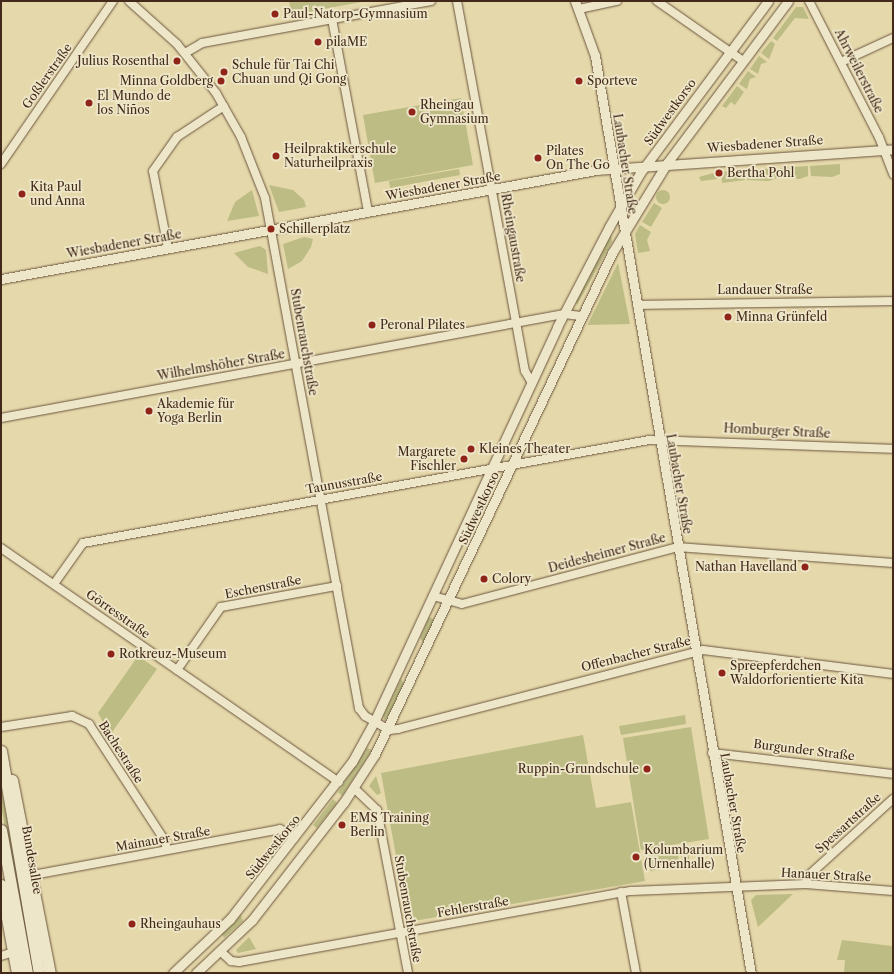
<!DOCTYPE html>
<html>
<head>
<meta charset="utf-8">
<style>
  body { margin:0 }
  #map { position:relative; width:894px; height:974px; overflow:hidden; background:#e5d8aa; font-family:"Libre Caslon Text",serif }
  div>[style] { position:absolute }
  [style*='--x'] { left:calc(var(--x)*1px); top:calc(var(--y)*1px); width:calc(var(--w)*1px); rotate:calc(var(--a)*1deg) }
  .green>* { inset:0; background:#bcbc84 }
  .round { border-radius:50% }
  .roads { filter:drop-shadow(0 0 1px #6b553e) drop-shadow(0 0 1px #6b553e) }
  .minor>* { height:8px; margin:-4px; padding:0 4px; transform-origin:4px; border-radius:4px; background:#eee6c8 }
  .tertiary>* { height:9px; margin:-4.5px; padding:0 4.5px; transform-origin:4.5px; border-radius:4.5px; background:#eee6c8 }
  .secondary>* { height:11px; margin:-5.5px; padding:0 5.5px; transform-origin:5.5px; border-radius:5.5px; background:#eee6c8 }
  .dots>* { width:11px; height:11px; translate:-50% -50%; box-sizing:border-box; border:2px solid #eee6c8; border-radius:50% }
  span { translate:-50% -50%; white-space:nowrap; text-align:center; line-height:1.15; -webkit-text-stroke:3.5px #eee6c8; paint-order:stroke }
  .poi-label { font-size:12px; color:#42291a }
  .left { translate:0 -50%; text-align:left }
  .right { translate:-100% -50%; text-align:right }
  .street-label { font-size:12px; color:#42291a }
  .frame { position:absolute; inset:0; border:2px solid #42291a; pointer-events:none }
</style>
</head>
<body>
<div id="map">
  <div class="green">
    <div style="clip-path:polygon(289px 1px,360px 1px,361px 2px,292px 15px)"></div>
    <div style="clip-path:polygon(796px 7px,803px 7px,809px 19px,795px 18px,777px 41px,773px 38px)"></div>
    <div style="clip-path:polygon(771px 41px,775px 44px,769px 59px,761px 53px)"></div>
    <div style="clip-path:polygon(759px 56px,767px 62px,761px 64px,758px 74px,750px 69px)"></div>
    <div style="clip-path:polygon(748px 71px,756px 77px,750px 79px,747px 89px,739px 84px)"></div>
    <div style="clip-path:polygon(737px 86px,744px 92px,735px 105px,731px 102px,726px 108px,722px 106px)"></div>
    <div style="clip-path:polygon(461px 98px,473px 165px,375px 183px,363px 115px)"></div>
    <div style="clip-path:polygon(840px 164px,840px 174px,832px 177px,811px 176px,810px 166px)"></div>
    <div style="clip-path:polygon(808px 166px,808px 176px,800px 179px,779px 178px,779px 168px)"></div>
    <div style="clip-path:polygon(776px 168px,777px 178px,769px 181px,747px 180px,747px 170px)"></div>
    <div style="clip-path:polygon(459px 169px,460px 175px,390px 188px,389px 181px)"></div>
    <div style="clip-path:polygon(742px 170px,745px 180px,722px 183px,721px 172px)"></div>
    <div style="clip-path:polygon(717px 172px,717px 179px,701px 181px,699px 177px)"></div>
    <div style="clip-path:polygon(269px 185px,293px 190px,304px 200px,306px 207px,279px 212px)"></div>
    <div style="clip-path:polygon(252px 190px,259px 216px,227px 221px,235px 202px)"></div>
    <div class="round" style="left:656px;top:190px;width:14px;height:14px"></div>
    <div style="clip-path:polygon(654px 203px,662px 208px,651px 227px,642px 222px)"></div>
    <div style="clip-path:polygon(640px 225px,651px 232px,647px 240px,650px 251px,638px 253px,635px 234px)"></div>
    <div style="clip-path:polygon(611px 234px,612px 242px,577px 305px,576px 302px)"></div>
    <div style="clip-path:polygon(304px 237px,313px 239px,311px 247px,302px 261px,288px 269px,283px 244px)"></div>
    <div style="clip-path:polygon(260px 246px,266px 250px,268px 274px,248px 267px,234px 253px)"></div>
    <div style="clip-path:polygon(618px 263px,630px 324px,588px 325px,588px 324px)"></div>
    <div style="clip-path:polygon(429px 617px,435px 620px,424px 644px,420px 638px)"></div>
    <div style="clip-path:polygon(138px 656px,157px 669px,110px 735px,98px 713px)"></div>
    <div style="clip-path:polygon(401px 679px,405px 685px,385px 721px,383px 716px)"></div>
    <div style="clip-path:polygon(685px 715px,686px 724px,621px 735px,619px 726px)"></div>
    <div style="clip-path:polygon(691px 727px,709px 839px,641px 850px,623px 738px)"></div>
    <div style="clip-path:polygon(583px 735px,596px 808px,631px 802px,645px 881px,408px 922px,381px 773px)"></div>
    <div style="clip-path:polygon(367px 748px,372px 750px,342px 796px,338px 792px)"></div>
    <div style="clip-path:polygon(376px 776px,381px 793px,377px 795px,369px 786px)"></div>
    <div style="clip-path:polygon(1px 786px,21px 895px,18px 896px,1px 806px)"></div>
    <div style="clip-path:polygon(333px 799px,337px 803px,317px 828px,313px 825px)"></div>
    <div style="clip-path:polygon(677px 850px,680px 866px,650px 871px,648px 855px)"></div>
    <div style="clip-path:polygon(688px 852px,691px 869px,684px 870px,681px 853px)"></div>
    <div style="clip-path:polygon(793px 894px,758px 927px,751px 900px,756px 895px)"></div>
    <div style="clip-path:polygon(241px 915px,243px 921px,224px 938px,222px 934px)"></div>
    <div style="clip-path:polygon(249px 937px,256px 949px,238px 953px,236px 950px)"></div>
    <div style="clip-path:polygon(842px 940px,892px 946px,893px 973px,844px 973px,845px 960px,837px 960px)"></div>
  </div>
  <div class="roads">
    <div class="minor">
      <div style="--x:129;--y:1;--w:64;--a:41.9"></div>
      <div style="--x:177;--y:44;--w:63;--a:51.5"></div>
      <div style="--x:216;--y:93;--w:51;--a:60.4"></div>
      <div style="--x:241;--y:137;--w:66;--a:68.5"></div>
      <div style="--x:265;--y:198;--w:519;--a:79.56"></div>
      <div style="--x:359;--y:708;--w:10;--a:53"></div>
      <div style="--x:365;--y:716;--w:28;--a:30"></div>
      <div style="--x:389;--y:730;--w:9;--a:-6"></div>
      <div style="--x:398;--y:729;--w:315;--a:-14.5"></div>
      <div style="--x:703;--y:650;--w:192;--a:7.2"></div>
      <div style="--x:457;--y:1;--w:376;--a:79.6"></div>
      <div style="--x:525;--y:371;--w:14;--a:60"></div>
      <div style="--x:657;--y:1;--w:105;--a:34.9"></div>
      <div style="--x:809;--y:1;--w:153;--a:62.8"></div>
      <div style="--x:879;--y:137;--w:40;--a:69"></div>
      <div style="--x:579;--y:9;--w:39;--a:-12"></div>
      <div style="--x:332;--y:19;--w:196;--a:79.4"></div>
      <div style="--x:185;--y:53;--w:20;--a:-30"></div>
      <div style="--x:202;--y:43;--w:233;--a:-10.4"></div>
      <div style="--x:841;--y:62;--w:57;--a:-24.8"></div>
      <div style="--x:1;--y:164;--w:198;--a:-55.5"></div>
      <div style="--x:168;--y:248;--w:78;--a:-101"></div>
      <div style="--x:153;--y:171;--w:42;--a:-54.8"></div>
      <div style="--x:177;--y:137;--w:56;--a:-33.4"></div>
      <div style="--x:637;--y:305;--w:256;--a:-0.9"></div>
      <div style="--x:1;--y:418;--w:573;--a:-10.47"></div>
      <div style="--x:564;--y:314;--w:17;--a:7"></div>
      <div style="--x:1;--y:548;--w:411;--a:34.7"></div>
      <div style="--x:54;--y:584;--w:50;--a:-54.7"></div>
      <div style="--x:83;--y:543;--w:575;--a:-10.31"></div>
      <div style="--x:649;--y:440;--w:244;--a:2.1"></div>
      <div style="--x:433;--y:596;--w:30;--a:15"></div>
      <div style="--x:462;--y:604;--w:222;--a:-14.8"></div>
      <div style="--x:677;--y:547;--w:217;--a:4.2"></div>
      <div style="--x:177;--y:670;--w:77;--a:-55.1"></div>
      <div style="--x:221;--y:607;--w:118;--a:-10.3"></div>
      <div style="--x:1;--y:727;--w:72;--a:-8.8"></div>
      <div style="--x:72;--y:716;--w:19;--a:25"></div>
      <div style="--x:89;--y:724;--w:140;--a:57"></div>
      <div style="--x:165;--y:841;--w:9;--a:77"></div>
      <div style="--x:712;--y:753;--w:182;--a:6.6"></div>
      <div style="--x:354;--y:788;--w:32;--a:44"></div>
      <div style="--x:377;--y:810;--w:166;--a:79.2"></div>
      <div style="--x:33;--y:875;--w:251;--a:-10.5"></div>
      <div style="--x:280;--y:829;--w:17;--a:31"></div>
      <div style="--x:806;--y:884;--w:8;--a:-76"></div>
      <div style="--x:808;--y:876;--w:115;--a:-42.2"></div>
      <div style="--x:621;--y:892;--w:82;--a:79.5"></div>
      <div style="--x:220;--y:951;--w:15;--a:42"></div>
      <div style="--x:231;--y:961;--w:8;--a:7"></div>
      <div style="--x:239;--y:962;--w:398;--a:-10.3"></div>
      <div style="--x:631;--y:891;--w:175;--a:-2.3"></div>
      <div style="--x:806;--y:884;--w:87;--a:4.6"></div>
      <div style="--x:1;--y:956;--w:13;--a:-18"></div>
    </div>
    <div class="tertiary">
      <div style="--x:575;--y:1;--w:59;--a:70"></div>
      <div style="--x:595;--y:56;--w:930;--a:80.35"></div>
      <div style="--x:1;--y:279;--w:605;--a:-10.38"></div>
      <div style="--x:596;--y:170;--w:298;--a:-4"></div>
      <div style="--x:173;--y:973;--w:79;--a:-43.5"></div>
      <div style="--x:230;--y:919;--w:199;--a:-52.2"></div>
      <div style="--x:352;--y:762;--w:46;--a:-61.2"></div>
      <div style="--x:374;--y:722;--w:435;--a:-65.1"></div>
      <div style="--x:557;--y:327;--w:113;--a:-62.5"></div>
      <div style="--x:609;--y:227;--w:62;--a:-60.1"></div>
      <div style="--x:640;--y:173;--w:214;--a:-53.3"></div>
      <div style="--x:196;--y:973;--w:77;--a:-43.4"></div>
      <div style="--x:252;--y:920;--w:150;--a:-52.1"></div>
      <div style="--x:344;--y:802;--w:57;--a:-57.1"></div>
      <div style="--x:375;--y:754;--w:554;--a:-64.68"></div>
      <div style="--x:612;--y:253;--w:105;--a:-58.6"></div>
      <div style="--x:667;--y:163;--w:202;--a:-53.2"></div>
    </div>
    <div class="secondary">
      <div style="--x:1;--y:751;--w:225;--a:80.3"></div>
      <div style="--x:12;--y:780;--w:197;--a:78.9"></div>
      <div style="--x:1;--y:830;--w:145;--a:79.7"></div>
      <div style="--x:1;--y:885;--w:89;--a:79.7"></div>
    </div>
  </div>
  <div class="dots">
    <div style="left:275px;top:14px;background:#8f2418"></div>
    <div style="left:318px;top:42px;background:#8f2418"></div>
    <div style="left:177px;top:61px;background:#8f2418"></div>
    <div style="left:224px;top:72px;background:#8f2418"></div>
    <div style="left:221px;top:81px;background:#8f2418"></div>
    <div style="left:579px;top:81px;background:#8f2418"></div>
    <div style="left:89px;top:103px;background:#8f2418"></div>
    <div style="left:412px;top:112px;background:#8f2418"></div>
    <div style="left:276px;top:156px;background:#8f2418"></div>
    <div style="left:538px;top:158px;background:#8f2418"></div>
    <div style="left:719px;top:173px;background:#8f2418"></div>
    <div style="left:22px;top:194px;background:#8f2418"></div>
    <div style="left:271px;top:229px;background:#8f2418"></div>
    <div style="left:728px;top:317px;background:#8f2418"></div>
    <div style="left:372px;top:325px;background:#8f2418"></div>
    <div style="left:149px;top:411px;background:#8f2418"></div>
    <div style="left:471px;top:449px;background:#8f2418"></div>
    <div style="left:464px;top:459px;background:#8f2418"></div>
    <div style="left:805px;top:567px;background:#8f2418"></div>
    <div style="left:484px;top:579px;background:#8f2418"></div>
    <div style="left:111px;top:654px;background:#8f2418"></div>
    <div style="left:722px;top:673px;background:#8f2418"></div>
    <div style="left:647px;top:769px;background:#8f2418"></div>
    <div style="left:342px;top:825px;background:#8f2418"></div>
    <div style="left:636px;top:857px;background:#8f2418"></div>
    <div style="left:132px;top:924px;background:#8f2418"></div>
  </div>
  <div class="poi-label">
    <span class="left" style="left:283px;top:14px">Paul-Natorp-Gymnasium</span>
    <span class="left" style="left:326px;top:42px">pilaME</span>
    <span class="right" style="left:169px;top:61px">Julius Rosenthal</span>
    <span class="left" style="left:232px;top:72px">Schule für Tai Chi<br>Chuan und Qi Gong</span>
    <span class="right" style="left:213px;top:81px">Minna Goldberg</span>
    <span class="left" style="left:587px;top:81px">Sporteve</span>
    <span class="left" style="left:97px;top:103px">El Mundo de<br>los Niños</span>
    <span class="left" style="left:420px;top:112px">Rheingau<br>Gymnasium</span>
    <span class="left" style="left:284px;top:156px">Heilpraktikerschule<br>Naturheilpraxis</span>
    <span class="left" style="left:546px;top:158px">Pilates<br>On The Go</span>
    <span class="left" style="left:727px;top:173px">Bertha Pohl</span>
    <span class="left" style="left:30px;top:194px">Kita Paul<br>und Anna</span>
    <span class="left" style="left:279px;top:229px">Schillerplatz</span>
    <span class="left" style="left:736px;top:317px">Minna Grünfeld</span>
    <span class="left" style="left:380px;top:325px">Peronal Pilates</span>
    <span class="left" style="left:157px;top:411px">Akademie für<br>Yoga Berlin</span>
    <span class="left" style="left:479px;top:449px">Kleines Theater</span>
    <span class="right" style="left:456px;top:459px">Margarete<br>Fischler</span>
    <span class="right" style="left:797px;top:567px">Nathan Havelland</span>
    <span class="left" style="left:492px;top:579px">Colory</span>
    <span class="left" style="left:119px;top:654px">Rotkreuz-Museum</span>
    <span class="left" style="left:730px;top:673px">Spreepferdchen<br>Waldorforientierte Kita</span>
    <span class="right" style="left:639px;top:769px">Ruppin-Grundschule</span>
    <span class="left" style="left:350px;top:825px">EMS Training<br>Berlin</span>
    <span class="left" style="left:644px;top:857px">Kolumbarium<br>(Urnenhalle)</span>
    <span class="left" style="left:140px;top:924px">Rheingauhaus</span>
  </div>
  <div class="street-label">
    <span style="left:859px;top:71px;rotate:63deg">Ahrweilerstraße</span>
    <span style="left:47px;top:76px;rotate:-55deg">Goßlerstraße</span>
    <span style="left:670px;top:112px;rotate:-54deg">Südwestkorso</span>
    <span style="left:765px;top:144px;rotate:-4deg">Wiesbadener Straße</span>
    <span style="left:625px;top:164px;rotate:81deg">Laubacher Straße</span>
    <span style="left:443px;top:186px;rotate:-10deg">Wiesbadener Straße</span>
    <span style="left:513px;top:238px;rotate:80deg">Rheingaustraße</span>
    <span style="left:124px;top:244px;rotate:-10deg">Wiesbadener Straße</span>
    <span style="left:765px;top:290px">Landauer Straße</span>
    <span style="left:304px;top:342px;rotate:80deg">Stubenrauchstraße</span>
    <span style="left:221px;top:365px;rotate:-10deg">Wilhelmshöher Straße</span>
    <span style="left:777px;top:431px;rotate:3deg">Homburger Straße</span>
    <span style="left:344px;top:483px;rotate:-10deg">Taunusstraße</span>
    <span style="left:679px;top:484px;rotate:80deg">Laubacher Straße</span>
    <span style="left:479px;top:508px;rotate:-65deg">Südwestkorso</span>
    <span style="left:607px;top:553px;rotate:-15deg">Deidesheimer Straße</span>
    <span style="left:263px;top:587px;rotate:-11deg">Eschenstraße</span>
    <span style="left:118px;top:614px;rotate:35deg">Görresstraße</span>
    <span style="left:636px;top:654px;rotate:-14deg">Offenbacher Straße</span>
    <span style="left:804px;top:750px;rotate:7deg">Burgunder Straße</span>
    <span style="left:121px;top:752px;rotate:57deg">Bachestraße</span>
    <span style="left:733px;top:803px;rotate:80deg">Laubacher Straße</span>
    <span style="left:848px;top:823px;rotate:-42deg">Spessartstraße</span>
    <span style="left:163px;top:839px;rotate:-10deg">Mainauer Straße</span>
    <span style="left:273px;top:847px;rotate:-51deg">Südwestkorso</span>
    <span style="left:32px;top:860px;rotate:80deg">Bundesallee</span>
    <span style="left:826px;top:875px;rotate:3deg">Hanauer Straße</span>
    <span style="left:473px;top:907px;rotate:-10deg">Fehlerstraße</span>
    <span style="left:408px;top:909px;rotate:80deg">Stubenrauchstraße</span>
  </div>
  <div class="frame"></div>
</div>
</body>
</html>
